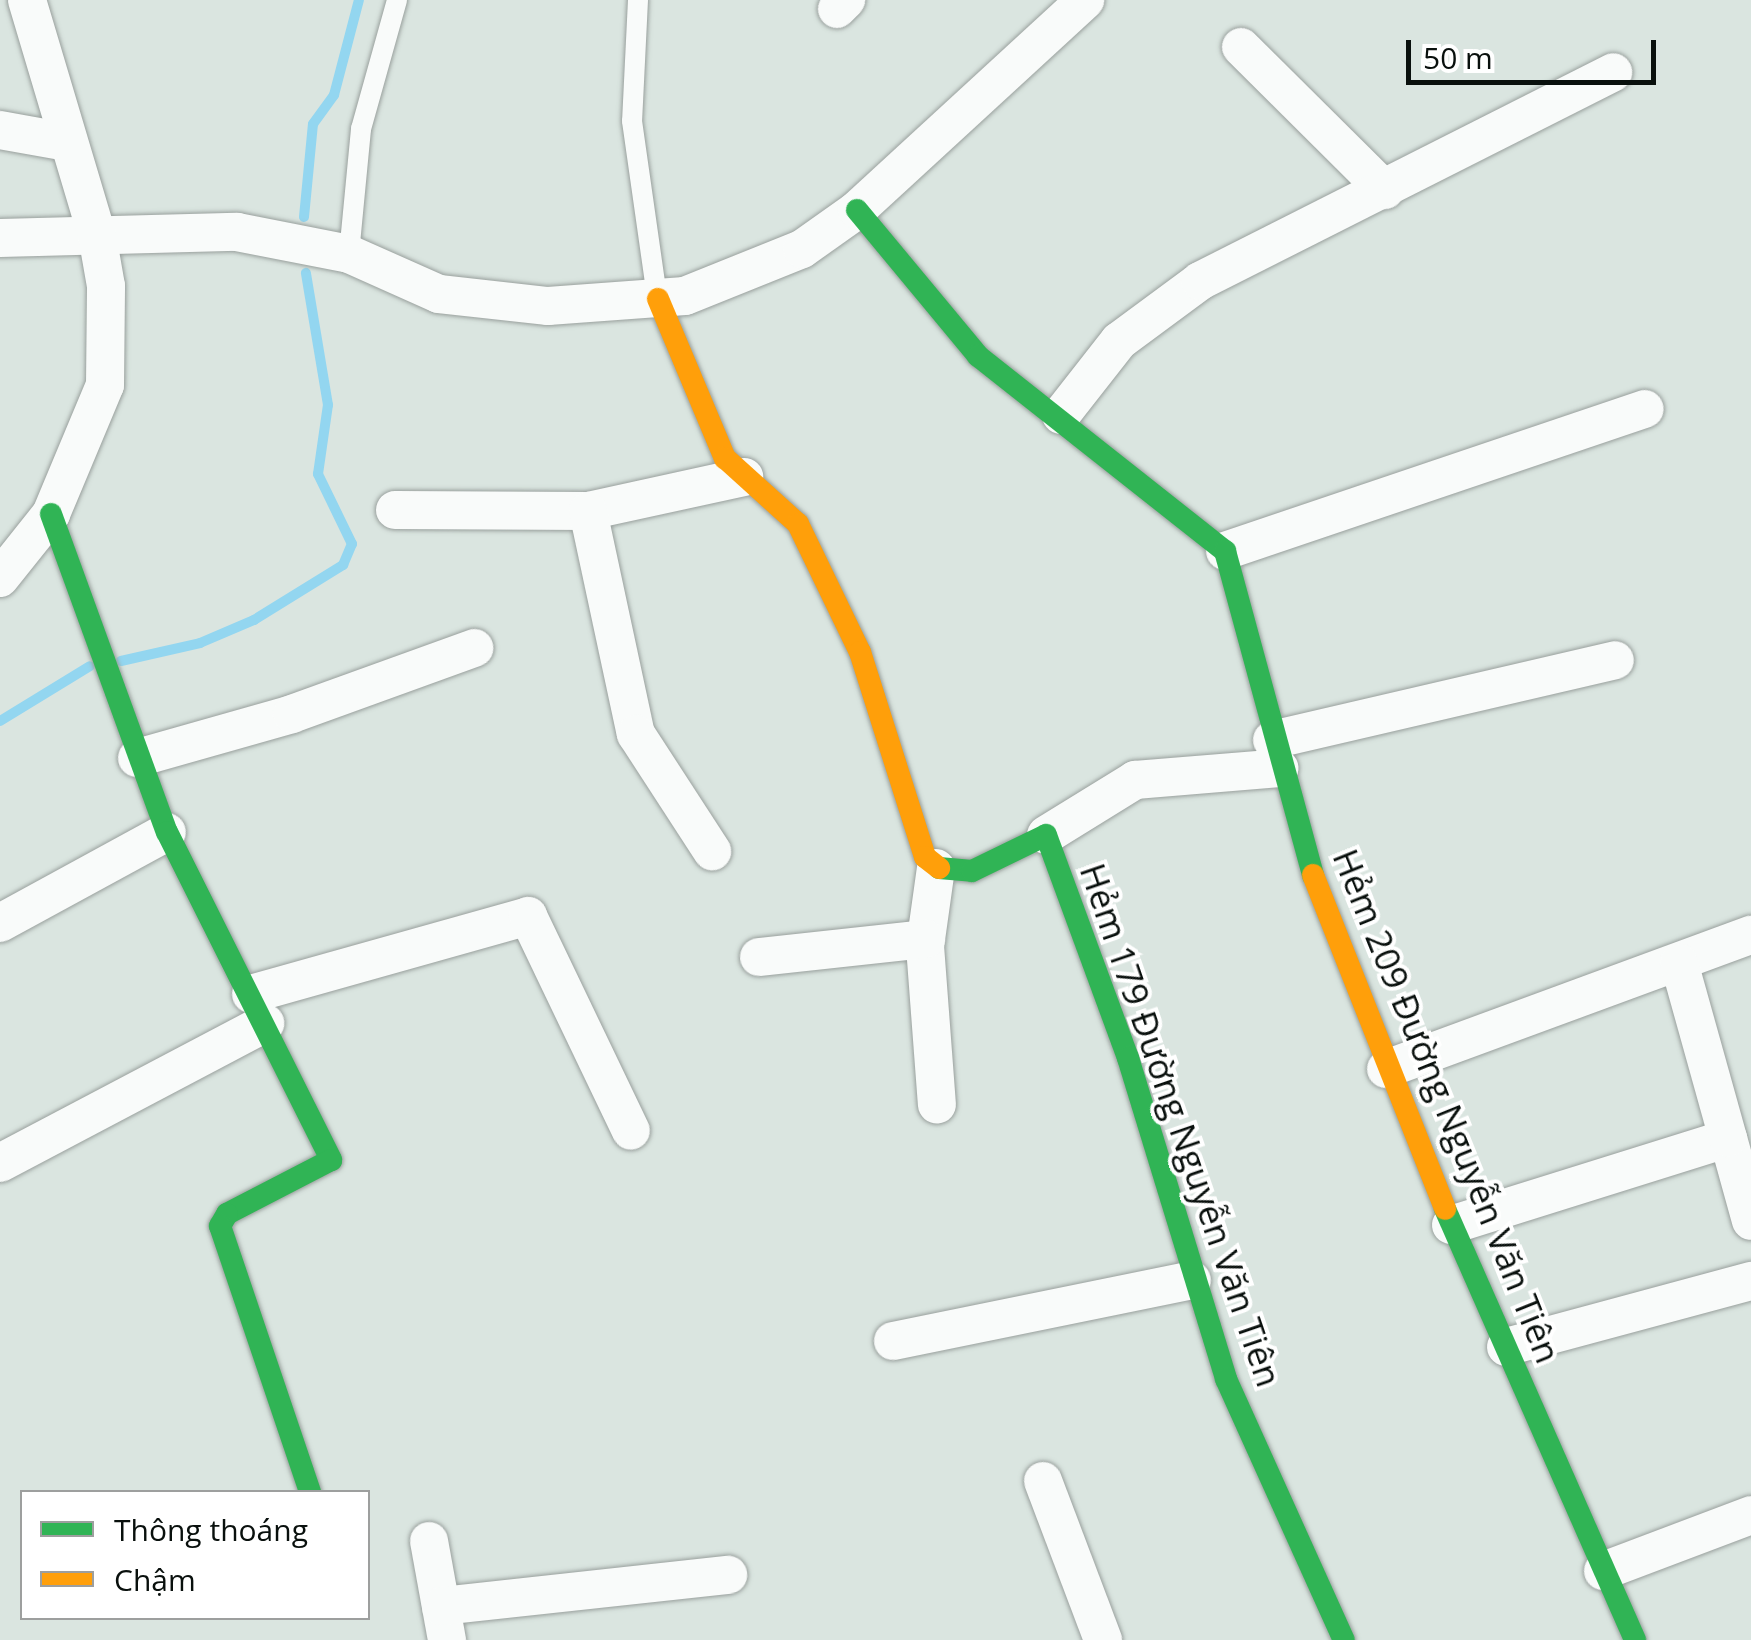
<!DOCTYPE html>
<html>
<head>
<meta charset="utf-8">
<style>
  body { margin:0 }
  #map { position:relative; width:1751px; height:1640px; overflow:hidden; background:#dae5e0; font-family:"Open Sans",sans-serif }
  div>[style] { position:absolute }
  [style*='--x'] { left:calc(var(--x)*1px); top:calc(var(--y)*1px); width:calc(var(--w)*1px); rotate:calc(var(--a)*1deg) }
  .stream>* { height:10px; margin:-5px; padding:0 5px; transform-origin:5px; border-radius:5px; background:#93d6f0 }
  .roads { filter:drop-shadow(0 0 2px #99a09d) drop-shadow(0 0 2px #99a09d) }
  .lane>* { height:20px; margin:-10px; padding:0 10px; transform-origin:10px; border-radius:10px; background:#f9fbfa }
  .street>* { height:38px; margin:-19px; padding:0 19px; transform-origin:19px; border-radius:19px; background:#f9fbfa }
  .fast>* { height:22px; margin:-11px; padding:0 11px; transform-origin:11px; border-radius:11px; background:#30b455 }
  .slow>* { height:22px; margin:-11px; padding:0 11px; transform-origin:11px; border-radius:11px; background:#ff9f0a }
  span { translate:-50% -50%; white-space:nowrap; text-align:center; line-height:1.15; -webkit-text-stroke:8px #fff; paint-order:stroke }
  .street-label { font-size:35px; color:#09100d }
  .legend { position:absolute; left:20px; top:1490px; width:350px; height:130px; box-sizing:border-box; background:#fff; border:2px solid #9d9f9e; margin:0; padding:12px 18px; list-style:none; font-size:30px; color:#09100d }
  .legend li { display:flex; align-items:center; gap:20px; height:50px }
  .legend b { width:50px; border:2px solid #9d9f9e }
  .scale { position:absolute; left:1406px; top:40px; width:250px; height:45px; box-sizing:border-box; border:5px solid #09100d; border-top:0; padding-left:12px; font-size:30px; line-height:35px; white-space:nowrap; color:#09100d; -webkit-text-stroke:8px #fff; paint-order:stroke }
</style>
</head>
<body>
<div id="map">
  <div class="stream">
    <div style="--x:304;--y:217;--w:93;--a:-84.5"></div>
    <div style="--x:313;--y:124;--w:36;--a:-54"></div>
    <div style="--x:334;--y:95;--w:98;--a:-75.3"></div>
    <div style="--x:121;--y:661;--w:81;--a:-12.8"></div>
    <div style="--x:200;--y:643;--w:59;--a:-23.1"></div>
    <div style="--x:254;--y:620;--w:105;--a:-31.7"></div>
    <div style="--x:343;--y:565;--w:23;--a:-67"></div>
    <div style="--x:352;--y:544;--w:78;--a:-115.9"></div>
    <div style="--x:318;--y:474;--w:70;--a:-81.8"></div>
    <div style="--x:328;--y:405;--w:134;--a:-99.5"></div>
    <div style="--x:0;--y:721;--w:105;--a:-31.4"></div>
  </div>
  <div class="roads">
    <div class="lane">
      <div style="--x:638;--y:0;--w:121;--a:92.8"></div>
      <div style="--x:632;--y:121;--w:177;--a:81.9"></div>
      <div style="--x:349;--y:254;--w:126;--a:-84.5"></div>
      <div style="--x:361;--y:129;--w:134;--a:-74.4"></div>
    </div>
    <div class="street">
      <div style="--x:837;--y:9;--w:13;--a:-45"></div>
      <div style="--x:1241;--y:47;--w:203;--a:44.8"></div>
      <div style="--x:0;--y:130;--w:68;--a:10.2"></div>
      <div style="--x:0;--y:238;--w:237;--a:-1.5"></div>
      <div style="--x:237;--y:232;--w:114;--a:11.1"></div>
      <div style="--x:349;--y:254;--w:98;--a:24"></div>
      <div style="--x:439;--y:294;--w:110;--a:6.3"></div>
      <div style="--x:548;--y:306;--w:137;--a:-4.2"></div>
      <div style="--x:685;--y:296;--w:126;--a:-21.9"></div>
      <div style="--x:802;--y:249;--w:67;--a:-35.3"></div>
      <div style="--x:857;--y:210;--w:310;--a:-42.6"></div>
      <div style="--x:1061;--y:415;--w:94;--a:-51.9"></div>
      <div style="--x:1119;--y:341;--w:101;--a:-36.5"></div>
      <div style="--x:1200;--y:281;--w:463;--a:-26.8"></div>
      <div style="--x:395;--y:510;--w:193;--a:0.3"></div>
      <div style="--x:588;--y:511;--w:160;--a:-12.3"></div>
      <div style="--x:588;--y:511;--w:228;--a:77.9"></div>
      <div style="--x:636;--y:734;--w:140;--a:57"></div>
      <div style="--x:1225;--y:551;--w:443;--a:-18.7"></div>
      <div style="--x:0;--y:578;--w:82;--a:-51.4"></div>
      <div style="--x:51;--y:514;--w:140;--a:-67.3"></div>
      <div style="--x:105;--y:385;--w:99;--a:-89.4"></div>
      <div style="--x:106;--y:286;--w:52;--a:-100"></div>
      <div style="--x:97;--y:235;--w:245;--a:-106.6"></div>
      <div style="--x:1272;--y:740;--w:352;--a:-13.1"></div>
      <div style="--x:137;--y:758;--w:161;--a:-15.8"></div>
      <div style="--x:292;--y:714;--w:194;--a:-19.9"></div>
      <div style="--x:1046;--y:835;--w:105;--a:-31.7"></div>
      <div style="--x:1135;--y:780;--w:145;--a:-4.7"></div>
      <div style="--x:936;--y:868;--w:79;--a:98"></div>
      <div style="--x:925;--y:946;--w:159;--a:85.7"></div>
      <div style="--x:0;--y:923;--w:190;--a:-28.6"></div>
      <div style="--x:759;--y:957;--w:168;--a:-6.2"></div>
      <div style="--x:251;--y:994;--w:288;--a:-15.7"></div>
      <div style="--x:528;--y:916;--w:238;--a:64.4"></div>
      <div style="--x:1386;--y:1069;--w:389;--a:-20.2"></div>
      <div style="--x:1728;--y:1138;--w:86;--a:74.5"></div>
      <div style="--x:0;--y:1163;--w:300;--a:-27.8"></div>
      <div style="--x:1451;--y:1225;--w:290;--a:-17.4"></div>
      <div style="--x:1728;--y:1138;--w:182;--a:-105.6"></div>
      <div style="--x:893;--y:1341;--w:305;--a:-11.5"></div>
      <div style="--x:1506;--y:1347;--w:254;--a:-15.1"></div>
      <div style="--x:1043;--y:1481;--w:170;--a:69.3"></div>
      <div style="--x:429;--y:1541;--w:101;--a:79.7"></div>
      <div style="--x:1603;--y:1571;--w:158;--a:-20.7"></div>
      <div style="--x:441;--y:1606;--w:289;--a:-6.2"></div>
    </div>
    <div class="fast">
      <div style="--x:857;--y:210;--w:190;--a:50.3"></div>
      <div style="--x:978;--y:356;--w:315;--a:38.3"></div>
      <div style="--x:1225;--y:551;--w:336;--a:74.8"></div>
      <div style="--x:51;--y:514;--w:338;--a:70"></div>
      <div style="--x:167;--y:832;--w:367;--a:63.4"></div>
      <div style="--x:331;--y:1160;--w:117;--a:152.6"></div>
      <div style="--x:227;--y:1214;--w:14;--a:120"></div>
      <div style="--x:220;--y:1226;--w:281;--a:71.3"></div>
      <div style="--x:939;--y:868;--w:33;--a:5"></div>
      <div style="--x:972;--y:871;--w:82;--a:-25.9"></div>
      <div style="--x:1046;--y:835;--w:238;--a:69.8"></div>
      <div style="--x:1128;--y:1058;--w:336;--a:73"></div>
      <div style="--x:1226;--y:1379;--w:286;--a:65.7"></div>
      <div style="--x:1445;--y:1209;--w:471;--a:66.2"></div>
    </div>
    <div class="slow">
      <div style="--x:658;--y:299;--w:173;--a:67.2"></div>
      <div style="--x:725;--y:458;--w:98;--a:42.1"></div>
      <div style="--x:798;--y:524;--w:142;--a:64.2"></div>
      <div style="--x:860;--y:652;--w:215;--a:72.4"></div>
      <div style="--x:925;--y:857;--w:18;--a:38"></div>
      <div style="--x:1313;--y:875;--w:359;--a:68.4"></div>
    </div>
  </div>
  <div class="street-label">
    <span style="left:1447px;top:1106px;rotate:68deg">Hẻm 209 Đường Nguyễn Văn Tiên</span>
    <span style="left:1181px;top:1125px;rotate:71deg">Hẻm 179 Đường Nguyễn Văn Tiên</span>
  </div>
  <ul class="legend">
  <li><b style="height:12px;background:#30b455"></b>Thông thoáng</li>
  <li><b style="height:12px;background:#ff9f0a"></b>Chậm</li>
  </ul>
  <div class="scale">50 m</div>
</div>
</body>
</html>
